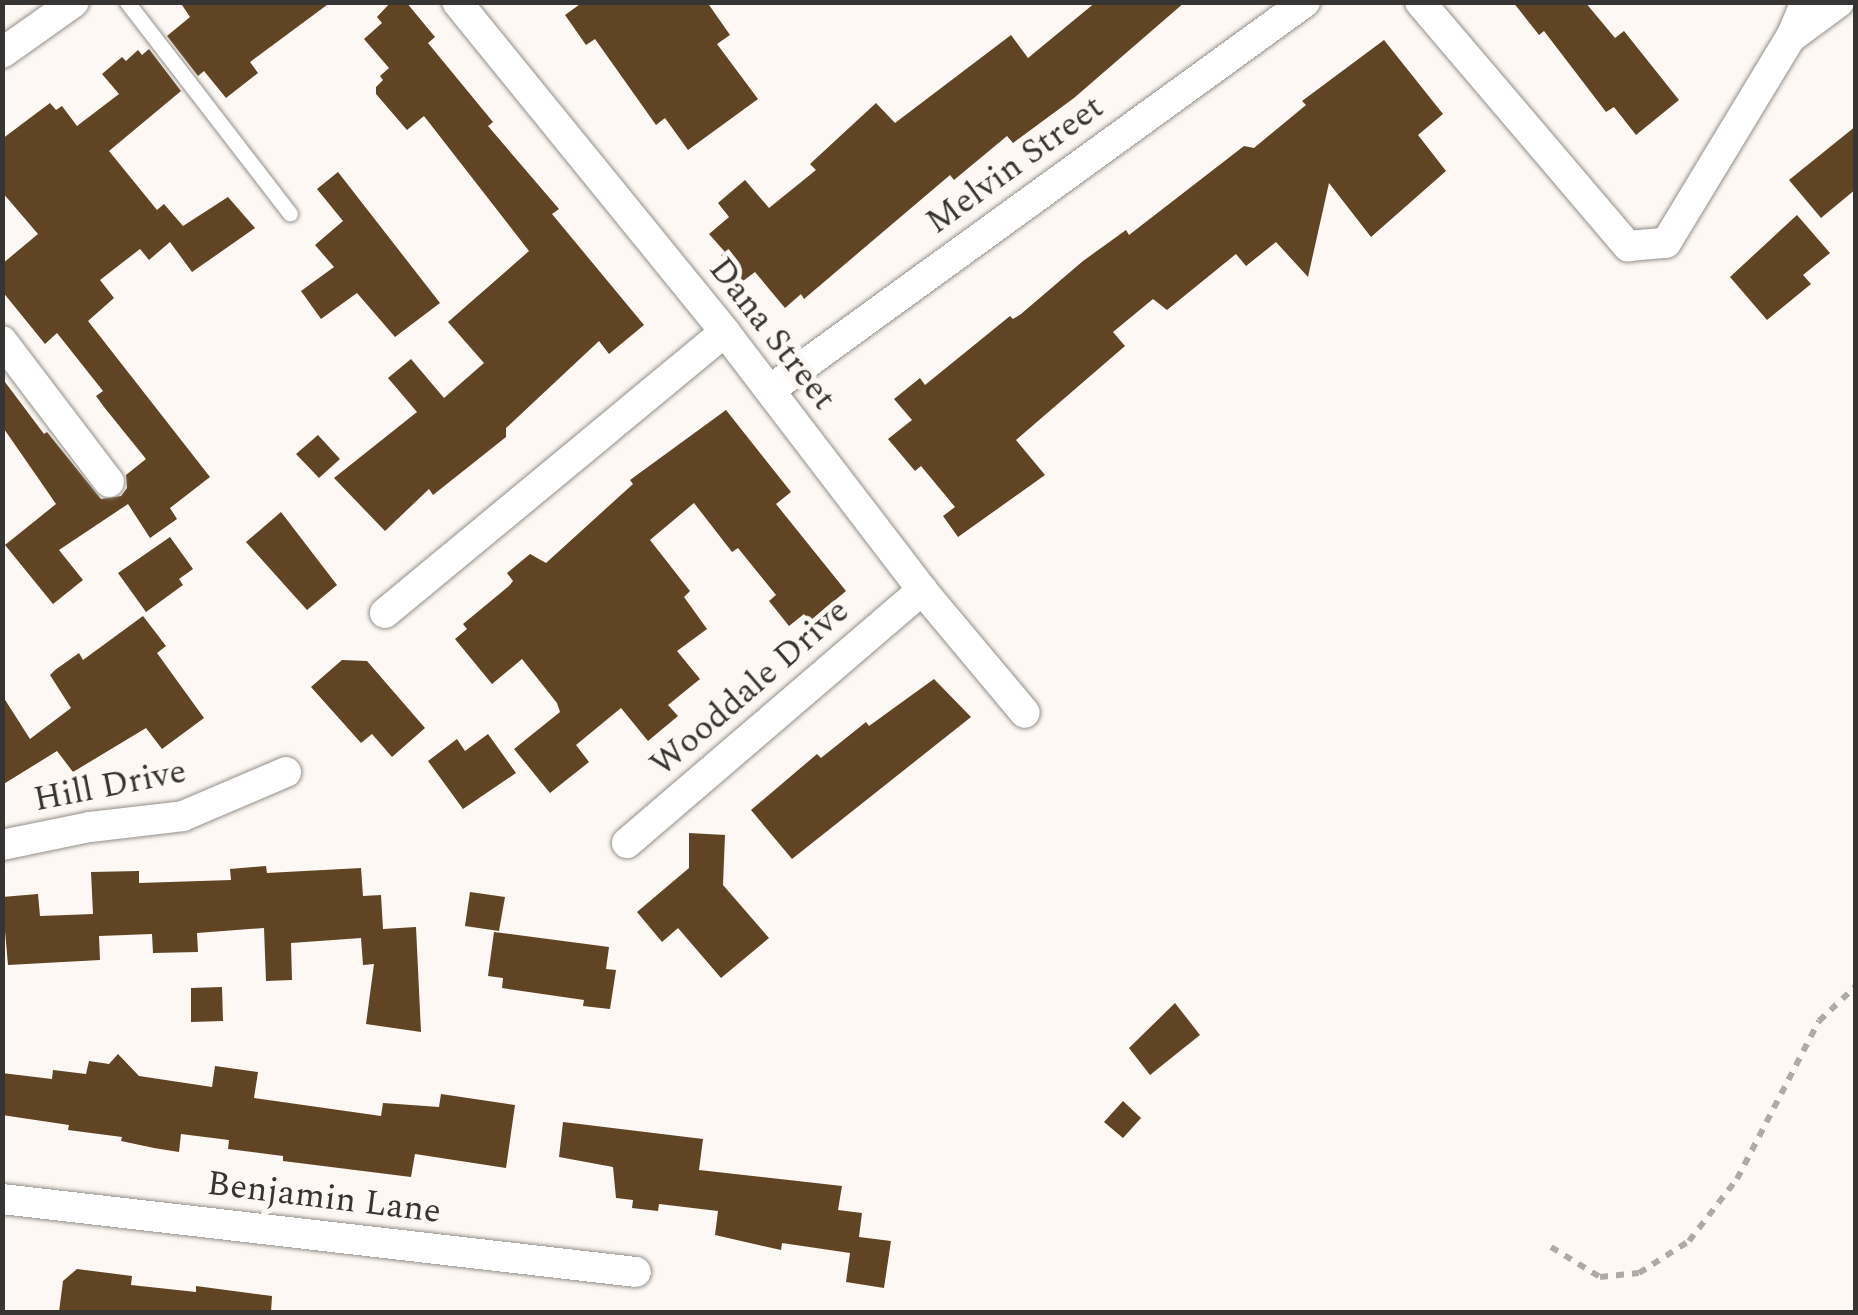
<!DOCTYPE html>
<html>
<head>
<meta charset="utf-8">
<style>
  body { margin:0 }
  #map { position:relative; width:1858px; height:1315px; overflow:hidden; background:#fdf8f3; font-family:Spectral,serif }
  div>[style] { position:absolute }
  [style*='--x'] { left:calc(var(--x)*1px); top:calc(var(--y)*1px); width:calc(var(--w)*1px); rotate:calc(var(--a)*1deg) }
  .building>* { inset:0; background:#614423 }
  .path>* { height:6px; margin-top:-3px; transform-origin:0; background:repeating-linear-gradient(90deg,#aeaaa6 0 8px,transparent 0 16px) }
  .roads { filter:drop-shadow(0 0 2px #938f8a) drop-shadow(0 0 2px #938f8a) }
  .lane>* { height:15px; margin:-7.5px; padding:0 7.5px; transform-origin:7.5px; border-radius:7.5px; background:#fff }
  .street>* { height:30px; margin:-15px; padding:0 15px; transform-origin:15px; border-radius:15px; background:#fff }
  span { translate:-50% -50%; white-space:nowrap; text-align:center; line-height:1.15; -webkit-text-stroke:10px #fdf8f3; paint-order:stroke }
  .street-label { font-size:35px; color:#373533 }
  .frame { position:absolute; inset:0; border:5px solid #373533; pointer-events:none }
</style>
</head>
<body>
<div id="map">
  <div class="building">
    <div style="clip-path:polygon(180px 2px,331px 2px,250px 62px,258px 73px,226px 98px,204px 71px,198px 76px,167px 36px,190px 17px)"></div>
    <div style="clip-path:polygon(391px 2px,406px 2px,435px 37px,428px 43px,493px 122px,488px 126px,559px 209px,552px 214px,644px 325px,609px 354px,599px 341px,506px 428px,506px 437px,433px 495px,429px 489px,385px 531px,334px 478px,417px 412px,388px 378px,411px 359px,444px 398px,484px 363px,448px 322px,529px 251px,424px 116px,407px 130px,376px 94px,376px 87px,383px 80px,380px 76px,389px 68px,364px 39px,382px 23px,377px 17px)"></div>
    <div style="clip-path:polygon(583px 2px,707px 2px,730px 35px,717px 44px,758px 99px,688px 150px,665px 118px,656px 125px,595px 39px,586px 45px,565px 15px)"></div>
    <div style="clip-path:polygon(1096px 2px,1185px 2px,1074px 98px,1013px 143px,1007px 136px,954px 180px,950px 175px,804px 299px,801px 294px,785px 308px,755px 272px,743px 281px,721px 255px,725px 252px,709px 234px,729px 217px,718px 203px,745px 180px,769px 208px,816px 170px,810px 164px,876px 103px,895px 123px,1011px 35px,1028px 58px)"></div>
    <div style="clip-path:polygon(1513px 2px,1585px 2px,1615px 38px,1624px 31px,1679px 100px,1636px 135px,1614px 107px,1606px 112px,1544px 31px,1539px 35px)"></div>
    <div style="clip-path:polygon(1384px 40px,1443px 114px,1418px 135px,1446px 171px,1371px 237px,1329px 183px,1308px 277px,1276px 242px,1246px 266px,1236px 254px,1167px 310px,1153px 299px,1113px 332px,1125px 346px,1016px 440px,1045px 475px,958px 537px,943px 516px,955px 507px,921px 466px,915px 471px,888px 439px,912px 420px,894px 399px,920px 378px,925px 385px,1010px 316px,1013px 319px,1021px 314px,1083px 261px,1126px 230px,1129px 235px,1244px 146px,1254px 148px,1306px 105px,1302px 101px)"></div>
    <div style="clip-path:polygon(149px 49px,181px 91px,109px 151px,157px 210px,164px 204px,183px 226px,228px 197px,255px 228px,192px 272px,170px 242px,149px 260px,140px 249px,100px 280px,114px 298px,88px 321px,210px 477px,170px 508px,177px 519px,150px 538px,128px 504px,59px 550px,83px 580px,53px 604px,5px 545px,56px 504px,2px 426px,2px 378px,44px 434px,47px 432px,101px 499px,121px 496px,127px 488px,126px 475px,146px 459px,104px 407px,96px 396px,103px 391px,57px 333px,45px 344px,2px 291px,2px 264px,38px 234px,2px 192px,2px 139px,50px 103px,56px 110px,62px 106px,77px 126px,119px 94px,102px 74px,122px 57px,126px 61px,138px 50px,142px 55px)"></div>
    <div style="clip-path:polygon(1856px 126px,1856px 189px,1821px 218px,1789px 180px)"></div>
    <div style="clip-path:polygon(338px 172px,440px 303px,395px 337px,357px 293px,321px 319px,301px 291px,334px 267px,315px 245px,343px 221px,317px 189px)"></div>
    <div style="clip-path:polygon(1797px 215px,1830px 253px,1803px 275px,1811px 284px,1767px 320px,1730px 277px)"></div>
    <div style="clip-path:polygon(726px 410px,791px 492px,776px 504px,846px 591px,810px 621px,804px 614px,789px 626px,769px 601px,776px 595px,738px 548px,732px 552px,694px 503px,650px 540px,690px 591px,684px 597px,707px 629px,677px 651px,700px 679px,668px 705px,678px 716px,648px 741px,621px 708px,576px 745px,589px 762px,550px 793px,514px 749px,560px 712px,557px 703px,522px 659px,492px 684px,455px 639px,467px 629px,463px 624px,509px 586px,513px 581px,507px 573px,530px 554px,546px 563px,633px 484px,630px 480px)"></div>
    <div style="clip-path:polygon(318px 435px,340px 459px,319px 478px,296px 454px)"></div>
    <div style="clip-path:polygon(281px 512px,337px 585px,307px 610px,246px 542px)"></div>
    <div style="clip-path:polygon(170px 537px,193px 569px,179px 579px,183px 585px,146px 612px,118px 573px)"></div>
    <div style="clip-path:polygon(143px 616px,166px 646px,157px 653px,204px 718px,162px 749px,146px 728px,73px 772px,57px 751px,2px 785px,2px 695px,30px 739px,71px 708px,50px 675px,55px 670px,79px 653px,83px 660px)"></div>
    <div style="clip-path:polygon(342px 660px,367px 661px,425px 728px,392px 757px,372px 734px,361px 743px,311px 687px)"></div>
    <div style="clip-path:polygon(934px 679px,971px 717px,792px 859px,751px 810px,817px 754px,821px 758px,866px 722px,869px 726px)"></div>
    <div style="clip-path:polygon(488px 734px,516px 773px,463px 809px,428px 761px,457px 739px,465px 751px)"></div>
    <div style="clip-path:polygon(689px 833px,725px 835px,723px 885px,769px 938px,721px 978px,678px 928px,662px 942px,637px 912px,689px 868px)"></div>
    <div style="clip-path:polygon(266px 866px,267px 873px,361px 868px,363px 896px,381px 895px,383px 929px,416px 927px,421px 1032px,366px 1024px,374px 964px,363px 965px,361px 938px,291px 943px,292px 980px,266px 981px,264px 928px,197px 933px,198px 952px,153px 953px,152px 934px,99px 936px,100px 960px,8px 965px,2px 897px,38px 894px,40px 916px,93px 914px,91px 872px,139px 871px,139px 883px,231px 880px,230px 869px)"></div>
    <div style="clip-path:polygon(470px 892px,505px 897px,499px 931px,465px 926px)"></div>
    <div style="clip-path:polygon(494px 932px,609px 947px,606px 969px,616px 970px,610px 1009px,583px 1006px,584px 1000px,502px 988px,503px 978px,488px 976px)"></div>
    <div style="clip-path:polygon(222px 987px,223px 1021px,191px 1022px,191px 988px)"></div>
    <div style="clip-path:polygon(1175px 1003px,1200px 1035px,1150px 1075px,1129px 1048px)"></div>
    <div style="clip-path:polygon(118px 1054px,139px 1076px,212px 1087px,215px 1066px,258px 1072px,254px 1098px,381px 1116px,383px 1103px,439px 1107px,441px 1094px,515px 1105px,506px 1168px,415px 1154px,411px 1177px,283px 1161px,283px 1156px,228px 1149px,229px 1140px,181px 1134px,179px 1152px,154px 1148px,121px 1141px,122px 1137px,68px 1130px,69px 1125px,2px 1115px,2px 1073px,52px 1079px,53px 1070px,86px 1074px,89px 1061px,109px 1064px)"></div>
    <div style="clip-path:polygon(1123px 1101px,1141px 1118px,1123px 1138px,1104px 1122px)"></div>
    <div style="clip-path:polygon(563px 1122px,703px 1139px,699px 1170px,842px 1186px,838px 1210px,862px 1213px,859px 1237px,891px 1241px,884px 1288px,846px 1282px,850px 1253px,782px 1243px,781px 1250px,715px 1235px,718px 1211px,659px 1204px,658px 1211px,632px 1208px,633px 1200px,616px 1198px,613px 1167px,559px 1157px)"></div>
    <div style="clip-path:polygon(77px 1269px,132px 1276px,131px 1285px,196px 1292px,196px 1286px,272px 1296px,271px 1312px,59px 1312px,63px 1281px)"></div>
  </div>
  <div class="path">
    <div style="--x:1551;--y:1247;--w:57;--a:31.5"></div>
    <div style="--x:1600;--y:1277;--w:39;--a:-6"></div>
    <div style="--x:1639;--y:1273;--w:59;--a:-32.6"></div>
    <div style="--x:1689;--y:1241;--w:78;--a:-52.3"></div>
    <div style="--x:1737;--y:1179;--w:178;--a:-62.6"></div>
    <div style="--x:1819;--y:1021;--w:51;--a:-43.4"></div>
  </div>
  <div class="roads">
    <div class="lane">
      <div style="--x:127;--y:2;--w:267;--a:52.4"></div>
    </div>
    <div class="street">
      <div style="--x:457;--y:2;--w:425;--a:50.9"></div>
      <div style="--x:725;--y:332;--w:325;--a:52.6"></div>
      <div style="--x:922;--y:590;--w:160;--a:50.1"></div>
      <div style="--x:1420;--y:2;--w:321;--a:49.6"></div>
      <div style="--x:1628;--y:246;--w:38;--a:-5"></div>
      <div style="--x:1666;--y:243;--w:241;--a:-58.8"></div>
      <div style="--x:1791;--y:37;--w:38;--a:-67"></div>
      <div style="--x:1793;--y:36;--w:57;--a:-36.5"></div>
      <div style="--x:2;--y:53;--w:88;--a:-35.3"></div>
      <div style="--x:2;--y:341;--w:177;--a:52.8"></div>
      <div style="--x:770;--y:390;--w:661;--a:-35.95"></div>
      <div style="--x:385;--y:613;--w:441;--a:-39.6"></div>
      <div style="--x:627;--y:843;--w:389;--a:-40.6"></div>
      <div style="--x:2;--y:845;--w:90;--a:-11.6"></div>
      <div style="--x:90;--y:827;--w:94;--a:-6.7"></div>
      <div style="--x:183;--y:816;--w:112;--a:-23.1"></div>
      <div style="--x:2;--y:1199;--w:638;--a:6.57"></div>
    </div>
  </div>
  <div class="street-label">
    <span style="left:1015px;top:165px;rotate:-36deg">Melvin Street</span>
    <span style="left:772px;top:334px;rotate:52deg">Dana Street</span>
    <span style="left:750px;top:688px;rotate:-41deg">Wooddale Drive</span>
    <span style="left:110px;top:786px;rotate:-11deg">Hill Drive</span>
    <span style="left:324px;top:1198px;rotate:7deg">Benjamin Lane</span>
  </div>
  <div class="frame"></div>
</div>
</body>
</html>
